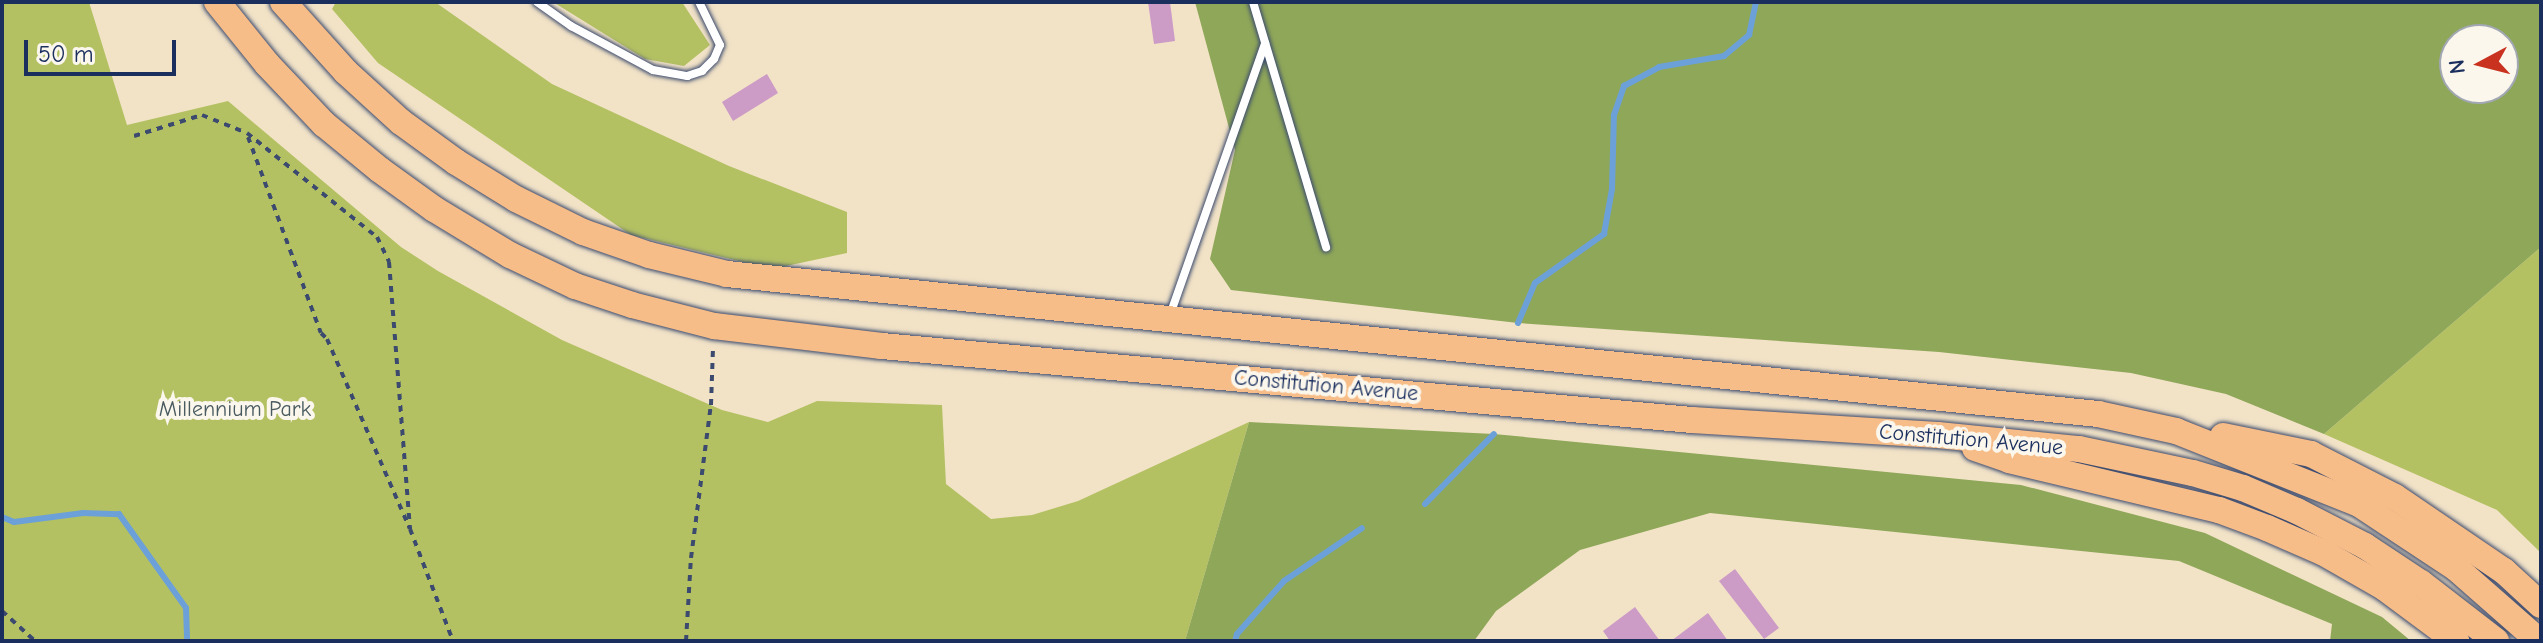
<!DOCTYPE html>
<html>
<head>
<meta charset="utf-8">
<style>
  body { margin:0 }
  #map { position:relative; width:2543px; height:643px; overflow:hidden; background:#f2e3c7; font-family:"Comic Neue",sans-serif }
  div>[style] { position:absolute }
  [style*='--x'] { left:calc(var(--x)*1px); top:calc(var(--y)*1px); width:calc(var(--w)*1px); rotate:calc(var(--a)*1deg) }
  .green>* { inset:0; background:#b4c163 }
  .forest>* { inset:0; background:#8fa759 }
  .stream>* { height:6px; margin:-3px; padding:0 3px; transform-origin:3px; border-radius:3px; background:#6ca0d8 }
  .building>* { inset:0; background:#cc9bc6 }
  .path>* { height:4px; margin-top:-2px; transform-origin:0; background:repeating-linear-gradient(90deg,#3b4a6e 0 6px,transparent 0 12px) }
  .roads { filter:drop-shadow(0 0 2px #3b4a6e) drop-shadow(0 0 2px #3b4a6e) }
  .service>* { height:8px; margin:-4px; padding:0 4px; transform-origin:4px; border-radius:4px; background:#fff }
  .primary>* { height:26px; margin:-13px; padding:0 13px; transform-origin:13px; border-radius:13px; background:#f7bd88 }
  span { translate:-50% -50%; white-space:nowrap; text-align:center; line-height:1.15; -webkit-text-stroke:8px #fbf7ec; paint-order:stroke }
  .street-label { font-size:22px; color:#1b2f5e }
  .park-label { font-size:22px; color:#495b60 }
  .frame { position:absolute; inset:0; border:4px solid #1b2f5e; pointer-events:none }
  .north { position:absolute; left:2439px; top:24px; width:80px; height:80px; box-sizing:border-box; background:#fbf7ec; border:2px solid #a1a7b3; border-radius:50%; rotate:263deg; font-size:22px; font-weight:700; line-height:32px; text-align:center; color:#1b2f5e }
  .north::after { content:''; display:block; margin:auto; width:28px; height:36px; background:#c8321e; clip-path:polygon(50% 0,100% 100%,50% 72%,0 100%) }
  .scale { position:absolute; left:24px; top:40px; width:152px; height:36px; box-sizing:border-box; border:4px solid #1b2f5e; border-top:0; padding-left:10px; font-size:24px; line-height:28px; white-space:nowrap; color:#1b2f5e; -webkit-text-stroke:6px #fbf7ec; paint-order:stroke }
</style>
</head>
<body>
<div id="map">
  <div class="green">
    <div style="clip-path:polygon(2px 2px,89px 2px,127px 125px,228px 101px,401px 247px,438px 271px,562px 340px,722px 410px,768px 422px,817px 401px,942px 405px,946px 484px,991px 519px,1032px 515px,1078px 501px,1249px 422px,1185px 641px,2px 641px)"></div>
    <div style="clip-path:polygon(336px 2px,435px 2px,552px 84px,729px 166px,847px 212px,847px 253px,772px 269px,631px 235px,378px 63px,332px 9px)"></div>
    <div style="clip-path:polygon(553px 2px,682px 2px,710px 45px,684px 66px,645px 59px)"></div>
    <div style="clip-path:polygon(2541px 247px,2541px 553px,2497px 510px,2324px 434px)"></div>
  </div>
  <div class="forest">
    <div style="clip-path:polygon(evenodd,1195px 2px,2541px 2px,2541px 247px,2324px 434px,2226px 394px,2131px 373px,1939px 352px,1518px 323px,1231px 290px,1210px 259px,1235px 150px,1195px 2px,2455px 40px,2503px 40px,2503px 88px,2455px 88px,2455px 40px)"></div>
    <div style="clip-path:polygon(1249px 422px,1494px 434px,2021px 485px,2205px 533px,2382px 617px,2411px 641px,2330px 641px,2332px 624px,2179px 561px,1710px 513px,1580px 550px,1496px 611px,1474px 641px,1185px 641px)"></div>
  </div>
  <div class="stream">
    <div style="--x:1518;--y:323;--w:43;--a:-67"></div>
    <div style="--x:1535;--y:283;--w:85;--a:-35.4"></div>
    <div style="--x:1604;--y:234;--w:46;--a:-79.9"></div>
    <div style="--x:1612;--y:189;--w:74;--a:-88.5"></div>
    <div style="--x:1614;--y:115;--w:31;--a:-71"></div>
    <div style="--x:1624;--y:86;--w:40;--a:-28"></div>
    <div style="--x:1659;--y:67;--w:66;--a:-9.6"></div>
    <div style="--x:1724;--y:56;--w:33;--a:-40"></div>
    <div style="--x:1749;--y:35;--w:34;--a:-78"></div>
    <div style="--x:1425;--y:504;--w:98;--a:-45.4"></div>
    <div style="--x:2;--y:517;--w:13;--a:23"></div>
    <div style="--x:14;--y:522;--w:70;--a:-7.4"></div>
    <div style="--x:83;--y:513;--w:36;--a:2"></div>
    <div style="--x:119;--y:514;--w:115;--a:54.5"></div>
    <div style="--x:186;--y:608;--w:33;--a:88"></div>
    <div style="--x:1235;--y:641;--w:7;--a:-74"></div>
    <div style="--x:1237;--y:634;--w:71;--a:-48.4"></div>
    <div style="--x:1284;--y:581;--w:94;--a:-34.2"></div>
  </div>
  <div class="building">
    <div style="clip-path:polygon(1148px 2px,1170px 2px,1175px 41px,1154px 44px)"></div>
    <div style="clip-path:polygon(767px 74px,778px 93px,733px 121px,722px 102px)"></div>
    <div style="clip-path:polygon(1735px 569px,1779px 628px,1764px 639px,1719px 581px)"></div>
    <div style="clip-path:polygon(1635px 607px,1660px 641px,1610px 641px,1603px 631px)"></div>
    <div style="clip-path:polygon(1708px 613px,1728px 641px,1671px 641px)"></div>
  </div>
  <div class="path">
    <div style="--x:134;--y:136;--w:71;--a:-17.2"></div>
    <div style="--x:202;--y:115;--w:48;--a:21.8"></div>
    <div style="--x:247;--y:133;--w:166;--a:38.7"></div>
    <div style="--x:377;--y:237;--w:28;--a:64"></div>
    <div style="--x:389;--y:262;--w:268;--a:85.5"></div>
    <div style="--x:248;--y:137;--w:209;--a:69.6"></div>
    <div style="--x:321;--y:333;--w:8;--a:45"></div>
    <div style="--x:327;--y:339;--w:207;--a:66.4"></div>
    <div style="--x:410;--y:529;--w:120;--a:69"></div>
    <div style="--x:2;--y:611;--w:45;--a:42.3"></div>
    <div style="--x:686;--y:641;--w:83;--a:-86.6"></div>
    <div style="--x:691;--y:558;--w:154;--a:-82.6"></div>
    <div style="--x:711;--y:405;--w:57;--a:-88"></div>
  </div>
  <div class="roads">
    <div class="service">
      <div style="--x:537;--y:2;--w:42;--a:35.2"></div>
      <div style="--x:571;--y:26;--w:93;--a:28.2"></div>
      <div style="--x:653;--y:70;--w:35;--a:10"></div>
      <div style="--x:687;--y:76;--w:16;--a:-18"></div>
      <div style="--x:702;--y:71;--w:17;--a:-45"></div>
      <div style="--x:714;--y:59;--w:15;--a:-67"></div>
      <div style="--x:720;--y:45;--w:48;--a:-116"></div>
      <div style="--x:1253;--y:2;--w:256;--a:73.4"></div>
      <div style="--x:1170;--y:315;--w:288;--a:-70.7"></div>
    </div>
    <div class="primary">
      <div style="--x:217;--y:2;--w:80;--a:51.1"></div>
      <div style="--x:267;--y:64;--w:83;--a:46.5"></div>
      <div style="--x:324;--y:124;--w:72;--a:39.4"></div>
      <div style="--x:380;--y:170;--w:67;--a:35.8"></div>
      <div style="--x:434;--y:209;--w:89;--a:31.2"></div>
      <div style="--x:510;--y:255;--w:72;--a:25.5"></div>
      <div style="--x:575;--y:286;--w:60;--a:18.4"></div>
      <div style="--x:632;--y:305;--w:85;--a:14.4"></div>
      <div style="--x:714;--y:326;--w:169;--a:6.8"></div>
      <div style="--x:882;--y:346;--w:813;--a:5.22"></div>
      <div style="--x:1692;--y:420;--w:246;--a:3.5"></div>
      <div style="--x:1938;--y:435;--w:142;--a:5.7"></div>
      <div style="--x:2079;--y:449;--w:116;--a:11.9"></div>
      <div style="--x:2193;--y:473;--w:52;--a:16.7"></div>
      <div style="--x:2243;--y:488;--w:59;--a:23.1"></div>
      <div style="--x:2297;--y:511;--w:76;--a:27.2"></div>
      <div style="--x:2365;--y:546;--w:67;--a:33.5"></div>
      <div style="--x:2421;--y:583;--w:95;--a:37.7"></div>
      <div style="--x:283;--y:2;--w:94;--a:48"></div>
      <div style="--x:346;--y:72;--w:74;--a:42.3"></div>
      <div style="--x:401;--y:122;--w:68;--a:36"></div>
      <div style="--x:456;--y:162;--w:70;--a:31.7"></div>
      <div style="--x:516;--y:199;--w:75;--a:26.2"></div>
      <div style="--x:583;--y:232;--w:70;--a:19.2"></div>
      <div style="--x:649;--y:255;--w:80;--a:13.7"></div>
      <div style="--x:727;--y:274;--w:1378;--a:5.83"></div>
      <div style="--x:2098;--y:414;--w:80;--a:12.3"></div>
      <div style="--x:2176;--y:431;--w:197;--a:21.7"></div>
      <div style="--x:2359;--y:504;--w:116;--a:33.4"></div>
      <div style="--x:2456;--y:568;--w:111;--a:41.3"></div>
      <div style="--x:2223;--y:436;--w:90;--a:11.6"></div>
      <div style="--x:2311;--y:454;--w:94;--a:27.1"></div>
      <div style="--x:2395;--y:497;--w:132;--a:34.2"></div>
      <div style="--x:2504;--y:571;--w:50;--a:42.6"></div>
      <div style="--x:1975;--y:448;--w:36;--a:19"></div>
      <div style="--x:2009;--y:460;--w:216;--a:13.4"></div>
      <div style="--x:2219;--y:510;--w:51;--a:20.6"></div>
      <div style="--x:2267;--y:528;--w:62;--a:23.7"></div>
      <div style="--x:2324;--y:553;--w:70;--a:29.8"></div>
      <div style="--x:2385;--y:588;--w:89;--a:36.7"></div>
    </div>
  </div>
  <div class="street-label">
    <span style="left:1326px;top:386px;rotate:5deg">Constitution Avenue</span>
    <span style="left:1971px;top:440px;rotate:5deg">Constitution Avenue</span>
  </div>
  <div class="park-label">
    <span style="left:235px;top:410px">Millennium Park</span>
  </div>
  <div class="frame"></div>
  <div class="north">N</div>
  <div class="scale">50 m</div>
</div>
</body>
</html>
